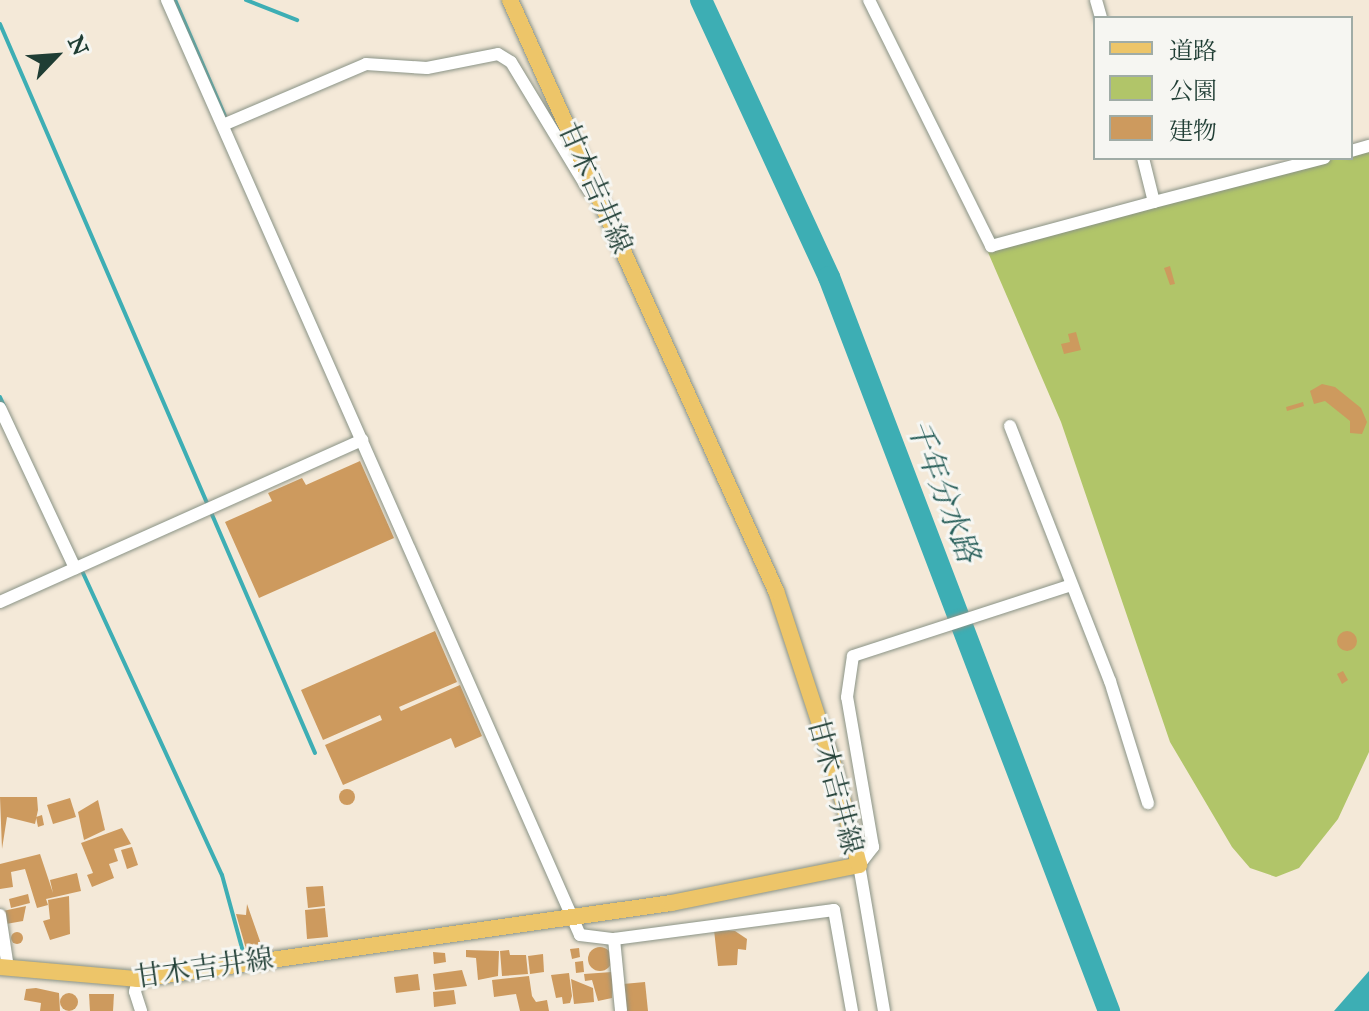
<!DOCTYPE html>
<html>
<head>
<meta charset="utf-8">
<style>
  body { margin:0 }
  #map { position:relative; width:1369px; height:1011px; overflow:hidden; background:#f4e9d8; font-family:"IM FELL Great Primer","Noto Serif JP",serif }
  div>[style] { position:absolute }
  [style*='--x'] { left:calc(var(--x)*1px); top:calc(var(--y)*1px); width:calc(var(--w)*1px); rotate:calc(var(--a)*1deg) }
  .green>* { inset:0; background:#b1c569 }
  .water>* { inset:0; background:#3daeb4 }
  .stream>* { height:4px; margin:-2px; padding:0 2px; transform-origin:2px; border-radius:2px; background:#3daeb4 }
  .river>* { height:22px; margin:-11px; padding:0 11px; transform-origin:11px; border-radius:11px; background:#3daeb4 }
  .building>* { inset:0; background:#cd9a5e }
  .round { border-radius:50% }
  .roads { filter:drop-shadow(0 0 2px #8a9386) drop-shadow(0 0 2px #8a9386) }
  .minor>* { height:12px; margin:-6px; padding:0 6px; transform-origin:6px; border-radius:6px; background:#fff }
  .major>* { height:16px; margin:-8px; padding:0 8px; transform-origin:8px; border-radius:8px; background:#edc569 }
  span { translate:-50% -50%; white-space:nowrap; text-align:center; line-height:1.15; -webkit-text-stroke:6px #f6f6f2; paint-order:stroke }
  .street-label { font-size:28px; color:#1f3d34 }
  .water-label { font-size:30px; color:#285f5a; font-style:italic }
  .legend { position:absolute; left:1093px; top:16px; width:260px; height:144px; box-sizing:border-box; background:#f6f6f2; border:2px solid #a0aca6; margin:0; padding:10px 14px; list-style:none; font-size:24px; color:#1f3d34 }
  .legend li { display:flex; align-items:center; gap:16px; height:40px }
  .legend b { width:40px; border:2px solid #a0aca6 }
  .north { position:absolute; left:16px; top:16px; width:80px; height:80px; -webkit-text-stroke:6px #f6f6f2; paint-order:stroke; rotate:65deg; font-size:22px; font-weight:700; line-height:32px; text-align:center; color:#1f3d34 }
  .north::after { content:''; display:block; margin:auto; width:28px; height:36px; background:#1f3d34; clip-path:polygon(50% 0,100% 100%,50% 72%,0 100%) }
</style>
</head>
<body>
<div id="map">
  <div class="green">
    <div style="clip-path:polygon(1369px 150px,1369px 752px,1338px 819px,1299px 868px,1276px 877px,1250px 868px,1232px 847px,1170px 742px,1061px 422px,987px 250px)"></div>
  </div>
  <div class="water">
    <div style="clip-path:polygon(1369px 971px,1369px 1011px,1334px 1011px)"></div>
  </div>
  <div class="stream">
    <div style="--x:175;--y:0;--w:126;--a:66.7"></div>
    <div style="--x:246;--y:0;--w:55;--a:21.4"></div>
    <div style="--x:0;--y:24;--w:794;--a:66.63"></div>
    <div style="--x:0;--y:397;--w:10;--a:66"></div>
    <div style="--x:83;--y:573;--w:332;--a:65.3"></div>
    <div style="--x:222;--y:875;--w:80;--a:74.7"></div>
  </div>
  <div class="river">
    <div style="--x:701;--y:0;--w:305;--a:65.2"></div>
    <div style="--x:829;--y:277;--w:786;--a:69.12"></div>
  </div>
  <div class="building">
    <div style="clip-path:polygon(1170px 266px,1175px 284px,1170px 285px,1164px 268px)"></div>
    <div style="clip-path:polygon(1076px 332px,1081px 350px,1064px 354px,1061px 344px,1070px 342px,1068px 334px)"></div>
    <div style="clip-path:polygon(1322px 384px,1335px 387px,1361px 408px,1367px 422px,1362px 434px,1350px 433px,1350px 421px,1325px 401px,1314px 404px,1310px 391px)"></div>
    <div style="clip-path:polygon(1303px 402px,1304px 406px,1287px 411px,1286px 407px)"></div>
    <div style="clip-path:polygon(360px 461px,394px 538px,259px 598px,225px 522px,272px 501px,268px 493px,302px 478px,306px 485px)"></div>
    <div style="clip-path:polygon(435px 631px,457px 682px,399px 707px,401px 711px,460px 685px,482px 736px,455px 748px,451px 738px,343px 785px,325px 745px,382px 720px,380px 715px,323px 740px,301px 690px)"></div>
    <div class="round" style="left:1337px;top:631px;width:20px;height:20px"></div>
    <div style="clip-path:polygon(1343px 671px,1348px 680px,1342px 684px,1337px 674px)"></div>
    <div class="round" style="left:339px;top:789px;width:16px;height:16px"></div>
    <div style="clip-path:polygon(0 797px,37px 797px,38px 810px,35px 824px,7px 817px,2px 849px)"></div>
    <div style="clip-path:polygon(70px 798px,76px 817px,53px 824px,47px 805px)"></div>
    <div style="clip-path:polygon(98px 800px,105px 830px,84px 840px,78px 812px)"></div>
    <div style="clip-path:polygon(42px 815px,44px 825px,38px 827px,36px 817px)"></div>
    <div style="clip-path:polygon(122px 828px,131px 844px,114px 849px,118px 861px,109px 864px,114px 878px,92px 887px,87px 875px,93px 873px,81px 843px)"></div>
    <div style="clip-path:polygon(132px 847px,138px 865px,127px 869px,121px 850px)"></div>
    <div style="clip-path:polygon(40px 854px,53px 893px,50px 880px,77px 873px,81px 891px,46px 899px,48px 905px,37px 908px,25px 869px,11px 872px,13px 887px,0 889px,0 864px)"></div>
    <div style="clip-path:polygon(323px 886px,325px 906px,308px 908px,306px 887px)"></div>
    <div style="clip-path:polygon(28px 894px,30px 903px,11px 908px,9px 899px)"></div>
    <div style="clip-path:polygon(69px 896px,70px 934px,50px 940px,43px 921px,50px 919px,48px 900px)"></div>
    <div style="clip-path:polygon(247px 904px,261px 944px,246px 949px,236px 914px,246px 915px)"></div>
    <div style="clip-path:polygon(26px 906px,23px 921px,6px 924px,3px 911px)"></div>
    <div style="clip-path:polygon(325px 908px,328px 937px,307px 939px,305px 910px)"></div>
    <div style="clip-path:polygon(714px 930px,735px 931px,747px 939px,746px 950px,738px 949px,737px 965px,718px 966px)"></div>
    <div class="round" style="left:11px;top:932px;width:12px;height:12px"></div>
    <div class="round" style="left:588px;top:947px;width:24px;height:24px"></div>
    <div style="clip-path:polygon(579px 948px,580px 957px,572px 959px,570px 949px)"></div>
    <div style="clip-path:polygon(466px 950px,499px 951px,498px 976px,478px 980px,476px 958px,466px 957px)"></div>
    <div style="clip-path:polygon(509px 950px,510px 955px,526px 955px,528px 974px,502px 976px,500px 951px)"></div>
    <div style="clip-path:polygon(433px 952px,445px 953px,446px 962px,434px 964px)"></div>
    <div style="clip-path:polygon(543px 954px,544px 972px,530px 974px,528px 956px)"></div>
    <div style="clip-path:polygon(583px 961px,584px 972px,576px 973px,575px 962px)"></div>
    <div style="clip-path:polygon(462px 970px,467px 986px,435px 990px,433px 974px)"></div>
    <div style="clip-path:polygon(612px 972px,612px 998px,598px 1001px,592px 980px,585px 981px,584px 974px)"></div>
    <div style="clip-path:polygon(569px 973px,572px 996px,570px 1003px,563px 1004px,562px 997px,556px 998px,551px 975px)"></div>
    <div style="clip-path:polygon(418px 974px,420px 990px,396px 993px,394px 977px)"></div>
    <div style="clip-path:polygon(529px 976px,532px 996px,536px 1002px,547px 1000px,549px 1011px,520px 1011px,516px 994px,494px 997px,492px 980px)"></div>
    <div style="clip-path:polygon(571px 979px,593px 988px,594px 1002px,574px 1004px)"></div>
    <div style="clip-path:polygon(645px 982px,648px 1011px,626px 1011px,623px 984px)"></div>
    <div style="clip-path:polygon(36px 988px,59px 993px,60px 1011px,40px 1011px,41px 1003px,24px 1000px,26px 989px)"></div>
    <div style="clip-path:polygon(454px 990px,456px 1004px,434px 1007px,433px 992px)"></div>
    <div class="round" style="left:60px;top:993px;width:18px;height:18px"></div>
    <div style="clip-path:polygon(89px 994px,114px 994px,113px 1011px,90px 1011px)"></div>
  </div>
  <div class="roads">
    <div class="minor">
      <div style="--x:167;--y:0;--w:1022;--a:66.17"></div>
      <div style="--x:580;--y:935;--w:34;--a:7"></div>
      <div style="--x:614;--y:939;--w:222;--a:-7.5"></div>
      <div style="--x:834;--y:910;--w:103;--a:79.9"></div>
      <div style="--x:869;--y:0;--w:275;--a:63.6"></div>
      <div style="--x:991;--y:246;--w:169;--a:-15.1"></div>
      <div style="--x:1096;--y:0;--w:19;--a:74"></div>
      <div style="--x:223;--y:125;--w:155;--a:-23.1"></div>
      <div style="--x:366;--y:64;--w:61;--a:3.8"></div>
      <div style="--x:427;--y:68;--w:72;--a:-11.2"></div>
      <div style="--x:498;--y:54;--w:15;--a:32"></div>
      <div style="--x:511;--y:62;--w:151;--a:58.8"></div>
      <div style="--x:1351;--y:151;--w:19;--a:-16"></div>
      <div style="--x:1143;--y:158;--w:45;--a:76"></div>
      <div style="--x:1154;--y:202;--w:176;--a:-14.5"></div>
      <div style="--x:0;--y:408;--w:177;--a:64.9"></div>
      <div style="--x:1010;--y:426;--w:274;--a:68.6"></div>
      <div style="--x:1110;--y:681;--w:128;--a:72.7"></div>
      <div style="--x:0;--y:602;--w:397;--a:-24.1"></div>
      <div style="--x:0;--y:915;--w:54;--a:81.4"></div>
      <div style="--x:614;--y:939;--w:72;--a:84.4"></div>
      <div style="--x:138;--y:979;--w:13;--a:103"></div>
      <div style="--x:135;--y:992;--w:20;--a:72"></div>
      <div style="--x:884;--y:1011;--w:148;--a:-99.7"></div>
      <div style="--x:859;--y:865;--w:23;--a:-52"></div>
      <div style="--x:873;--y:847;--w:152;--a:-99.8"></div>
      <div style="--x:847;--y:697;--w:41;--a:-81.7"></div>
      <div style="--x:853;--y:656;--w:229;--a:-18"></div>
    </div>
    <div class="major">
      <div style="--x:0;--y:967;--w:139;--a:5"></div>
      <div style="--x:138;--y:979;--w:538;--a:-8.12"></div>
      <div style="--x:671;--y:903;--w:192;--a:-11.4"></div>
      <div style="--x:859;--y:865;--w:98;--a:-104.2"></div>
      <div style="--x:835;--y:770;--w:188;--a:-108.2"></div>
      <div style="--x:776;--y:591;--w:648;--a:-114.23"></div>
    </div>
  </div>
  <div class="street-label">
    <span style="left:595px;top:188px;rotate:66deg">甘木吉井線</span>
    <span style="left:835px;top:786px;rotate:75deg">甘木吉井線</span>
    <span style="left:204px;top:968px;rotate:-8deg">甘木吉井線</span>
  </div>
  <div class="water-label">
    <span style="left:943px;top:491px;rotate:69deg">千年分水路</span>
  </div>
  <ul class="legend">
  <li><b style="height:10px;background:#edc569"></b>道路</li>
  <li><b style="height:22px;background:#b1c569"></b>公園</li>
  <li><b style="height:22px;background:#cd9a5e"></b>建物</li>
  </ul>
  <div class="north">N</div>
</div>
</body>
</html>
